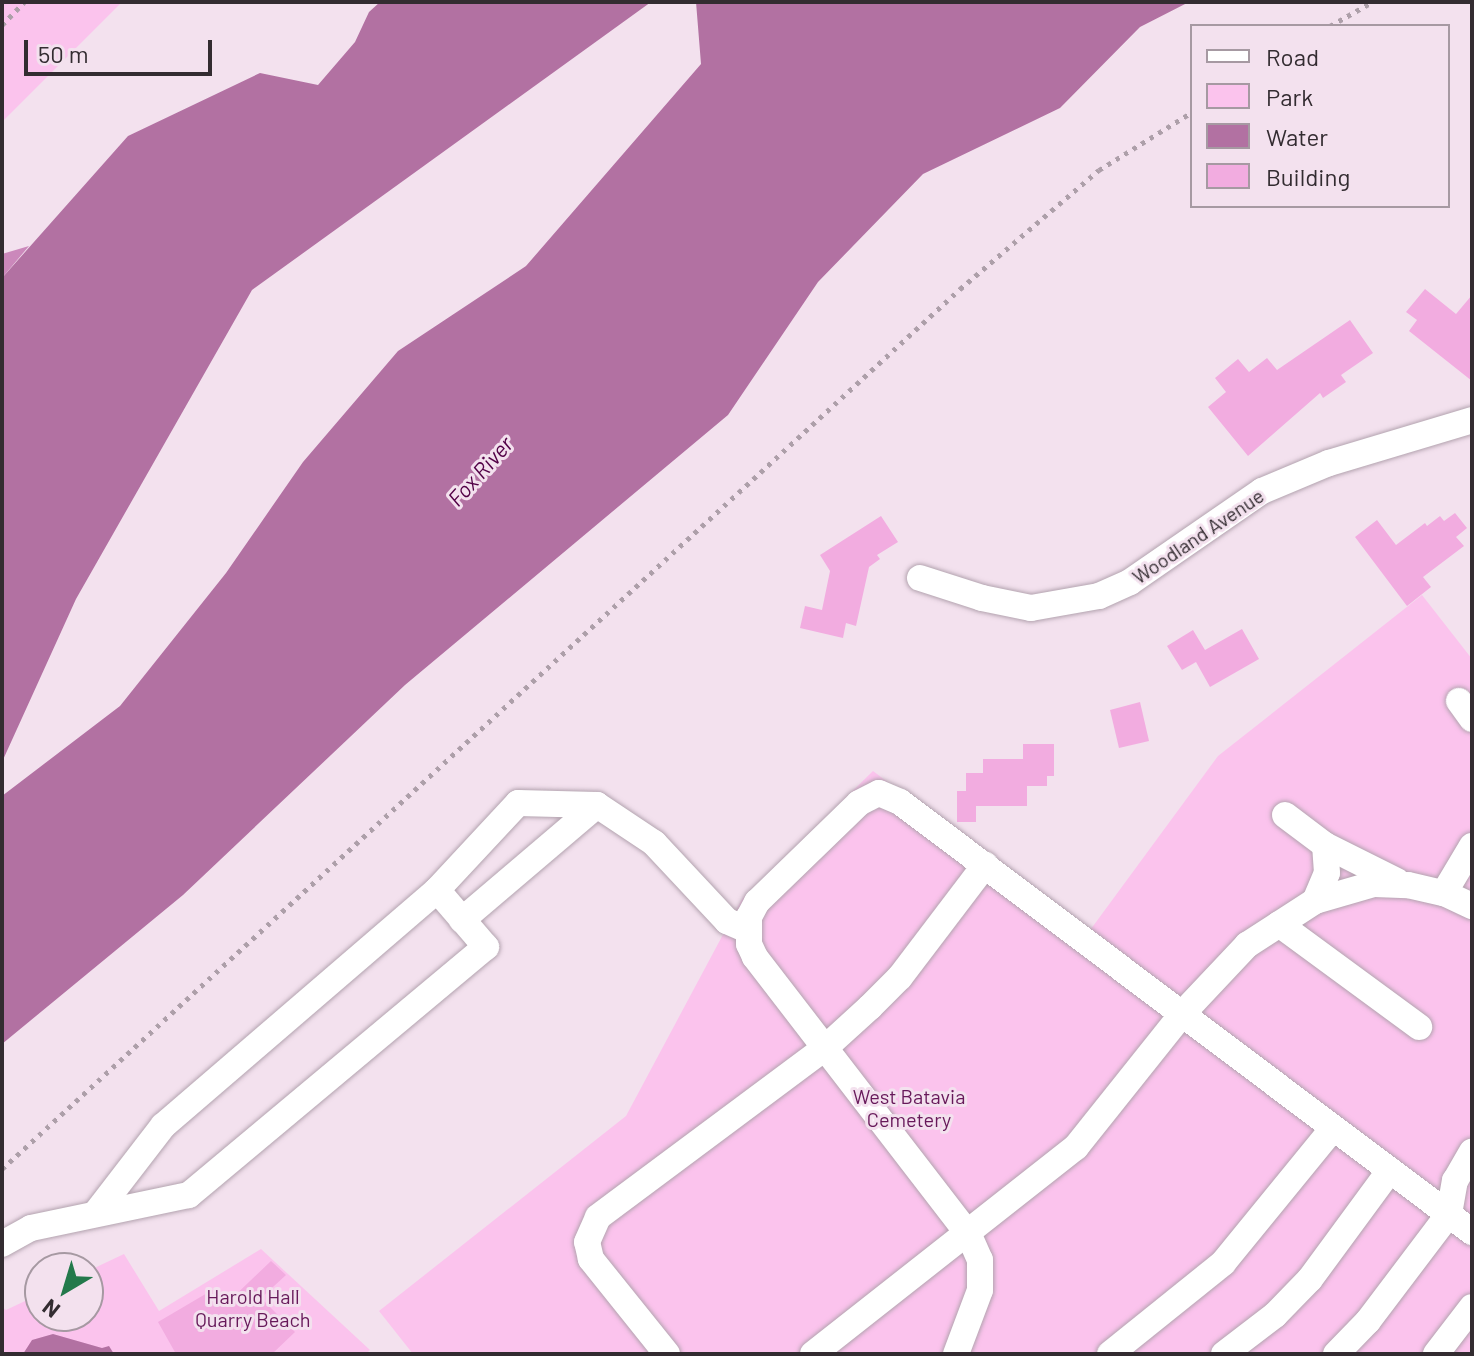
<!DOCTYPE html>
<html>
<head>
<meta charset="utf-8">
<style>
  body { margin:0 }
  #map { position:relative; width:1474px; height:1356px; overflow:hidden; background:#f3e1ee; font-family:Barlow,sans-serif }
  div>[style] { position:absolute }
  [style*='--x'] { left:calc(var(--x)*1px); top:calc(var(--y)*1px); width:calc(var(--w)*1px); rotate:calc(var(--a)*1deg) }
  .green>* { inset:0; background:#fbc3ed }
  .forest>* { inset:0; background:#cb88bb }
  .water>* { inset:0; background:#b271a2 }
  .building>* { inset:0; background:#f2ace0 }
  .path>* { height:5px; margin-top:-2.5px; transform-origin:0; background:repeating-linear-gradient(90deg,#ad9fa9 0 4px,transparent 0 10px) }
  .roads { filter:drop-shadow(0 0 2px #b3a3af) drop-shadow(0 0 2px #b3a3af) }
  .minor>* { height:26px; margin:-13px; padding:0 13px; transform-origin:13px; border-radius:13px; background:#fff }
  span { translate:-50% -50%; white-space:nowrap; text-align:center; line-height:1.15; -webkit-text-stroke:6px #f3e1ee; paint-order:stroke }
  .street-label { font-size:20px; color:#332c31 }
  .park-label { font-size:20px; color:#67195a }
  .water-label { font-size:22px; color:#520046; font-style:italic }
  .frame { position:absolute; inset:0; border:4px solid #332c31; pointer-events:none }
  .legend { position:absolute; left:1190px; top:24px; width:260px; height:184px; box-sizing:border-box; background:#f3e1ee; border:2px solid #a699a2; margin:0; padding:10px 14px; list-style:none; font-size:24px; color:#332c31 }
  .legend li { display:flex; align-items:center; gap:16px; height:40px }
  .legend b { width:40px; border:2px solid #a699a2 }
  .north { position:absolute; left:24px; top:1252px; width:80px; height:80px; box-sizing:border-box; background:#f3e1ee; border:2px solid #a699a2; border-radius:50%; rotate:218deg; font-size:22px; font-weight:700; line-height:32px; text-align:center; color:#332c31 }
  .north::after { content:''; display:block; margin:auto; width:28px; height:36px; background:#23794b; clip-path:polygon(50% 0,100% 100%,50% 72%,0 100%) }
  .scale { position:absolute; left:24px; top:40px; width:188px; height:36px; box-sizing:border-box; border:4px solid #332c31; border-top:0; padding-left:10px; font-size:24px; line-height:28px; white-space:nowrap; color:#332c31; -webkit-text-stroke:6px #f3e1ee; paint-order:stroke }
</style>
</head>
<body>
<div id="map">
  <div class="green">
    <div style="clip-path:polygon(2px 2px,122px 2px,2px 122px)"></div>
    <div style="clip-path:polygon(1422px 595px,1472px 659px,1472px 1354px,413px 1354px,379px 1311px,626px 1116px,742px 899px,873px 771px,1088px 933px,1218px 756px)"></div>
    <div style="clip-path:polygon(261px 1249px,370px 1350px,366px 1354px,2px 1354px,2px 1307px,6px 1310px,40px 1294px,40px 1316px,88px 1316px,88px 1271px,124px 1254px,159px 1311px)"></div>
  </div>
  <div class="forest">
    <div style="clip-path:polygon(29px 246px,2px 278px,2px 254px)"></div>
  </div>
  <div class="water">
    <div style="clip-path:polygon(380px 2px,651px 2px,252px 290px,76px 599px,2px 762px,2px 278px,128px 136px,260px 73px,318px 85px,355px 42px,369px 12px)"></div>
    <div style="clip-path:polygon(696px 2px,1189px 2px,1140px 27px,1060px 108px,923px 174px,818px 282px,728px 415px,405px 685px,183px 895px,2px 1044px,2px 796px,120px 706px,226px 573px,303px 462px,398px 351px,526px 266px,701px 64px)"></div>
    <div style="clip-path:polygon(53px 1334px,102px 1348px,109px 1346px,114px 1354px,23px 1354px,32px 1340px)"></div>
  </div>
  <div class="building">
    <div style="clip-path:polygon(1425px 289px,1456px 314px,1472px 295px,1472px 381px,1409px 331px,1417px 320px,1406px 312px)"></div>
    <div style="clip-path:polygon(1350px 320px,1373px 353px,1341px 375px,1346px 382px,1323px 398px,1320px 393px,1248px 456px,1208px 407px,1226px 392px,1215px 378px,1238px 359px,1249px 372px,1267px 358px,1277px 370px)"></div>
    <div style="clip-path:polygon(1455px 513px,1467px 528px,1456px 537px,1464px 546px,1423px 577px,1431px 587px,1407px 606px,1355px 537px,1377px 520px,1396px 545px,1425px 523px,1427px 526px,1440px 516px,1444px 521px)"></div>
    <div style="clip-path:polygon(881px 516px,898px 542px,877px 555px,880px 559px,869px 567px,856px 626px,846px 623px,843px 638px,800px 628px,805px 606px,822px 610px,830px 571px,820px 555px)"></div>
    <div style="clip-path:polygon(1242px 629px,1259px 659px,1210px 687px,1196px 662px,1182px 670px,1167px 646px,1193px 630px,1205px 650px)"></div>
    <div style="clip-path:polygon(1140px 702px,1149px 741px,1119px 748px,1110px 710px)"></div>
    <div style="clip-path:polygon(1023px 744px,1054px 744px,1054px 776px,1047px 776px,1047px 786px,1027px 786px,1027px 806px,976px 806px,976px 822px,957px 822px,957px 791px,966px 791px,966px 773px,983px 773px,983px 759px,1023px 759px)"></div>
    <div style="clip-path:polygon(271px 1261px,286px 1275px,261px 1298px,295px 1332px,272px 1354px,176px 1354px,158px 1322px,214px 1289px,224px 1306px)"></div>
  </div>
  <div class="path">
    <div style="--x:2;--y:25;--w:32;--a:-46"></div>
    <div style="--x:1330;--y:26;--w:48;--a:-29.7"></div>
    <div style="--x:2;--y:1169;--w:1301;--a:-42.57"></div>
    <div style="--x:960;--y:289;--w:183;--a:-40.6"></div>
    <div style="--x:1099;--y:170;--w:110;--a:-31.9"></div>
  </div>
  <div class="roads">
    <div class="minor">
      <div style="--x:920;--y:578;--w:65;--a:17.9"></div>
      <div style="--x:982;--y:598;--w:50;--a:11.5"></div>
      <div style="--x:1031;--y:608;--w:69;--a:-10"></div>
      <div style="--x:1099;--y:596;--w:34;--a:-24"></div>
      <div style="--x:1130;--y:582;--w:160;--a:-34.6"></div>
      <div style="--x:1262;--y:491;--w:73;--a:-22.7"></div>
      <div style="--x:1329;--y:463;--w:149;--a:-16.7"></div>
      <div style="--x:1459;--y:701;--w:22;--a:54"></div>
      <div style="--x:1285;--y:815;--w:50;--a:36.9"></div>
      <div style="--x:1325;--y:845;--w:80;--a:26.6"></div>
      <div style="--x:1444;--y:893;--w:55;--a:-59.2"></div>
      <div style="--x:1315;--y:901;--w:30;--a:-67"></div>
      <div style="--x:1327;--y:873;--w:28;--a:-94"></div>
      <div style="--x:462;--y:920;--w:177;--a:-40.4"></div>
      <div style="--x:1279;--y:924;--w:174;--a:36.3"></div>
      <div style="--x:96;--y:1213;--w:110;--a:-52.4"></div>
      <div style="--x:163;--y:1126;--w:362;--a:-40.7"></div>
      <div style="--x:437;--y:890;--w:119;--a:-47"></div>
      <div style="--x:518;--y:803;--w:79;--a:1.5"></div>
      <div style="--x:597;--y:805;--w:69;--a:33.7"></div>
      <div style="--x:654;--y:843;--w:107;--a:46.9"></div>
      <div style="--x:727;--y:921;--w:22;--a:24"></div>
      <div style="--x:2;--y:1244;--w:33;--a:-29"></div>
      <div style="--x:31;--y:1228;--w:161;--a:-11.8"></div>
      <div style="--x:189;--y:1195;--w:387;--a:-39.9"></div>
      <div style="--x:486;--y:947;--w:75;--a:-130.7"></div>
      <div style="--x:667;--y:1354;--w:122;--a:-128.7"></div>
      <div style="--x:591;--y:1259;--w:17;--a:-103"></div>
      <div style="--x:587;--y:1242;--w:27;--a:-66"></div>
      <div style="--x:598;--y:1217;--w:283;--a:-36.7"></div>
      <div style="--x:825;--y:1048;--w:61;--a:-42.3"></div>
      <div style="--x:870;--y:1007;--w:42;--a:-45"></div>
      <div style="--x:900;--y:977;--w:141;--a:-52.8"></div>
      <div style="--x:813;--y:1354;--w:335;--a:-38.2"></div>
      <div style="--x:1076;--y:1147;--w:170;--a:-51.4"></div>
      <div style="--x:1182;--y:1014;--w:95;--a:-46.7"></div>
      <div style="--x:1247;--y:945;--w:81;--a:-32.9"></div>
      <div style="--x:1315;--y:901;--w:61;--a:-16.1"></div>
      <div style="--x:1374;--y:884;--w:34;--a:2"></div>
      <div style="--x:1408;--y:885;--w:37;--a:13"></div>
      <div style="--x:1444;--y:893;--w:31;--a:25"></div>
      <div style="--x:956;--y:1354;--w:68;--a:-69.4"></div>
      <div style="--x:980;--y:1290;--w:30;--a:-90"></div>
      <div style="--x:980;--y:1260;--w:27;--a:-114"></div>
      <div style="--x:969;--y:1235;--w:351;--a:-127.6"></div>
      <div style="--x:755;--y:957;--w:14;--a:-115"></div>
      <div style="--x:749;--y:944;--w:27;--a:-90"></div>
      <div style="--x:749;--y:917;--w:17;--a:-62"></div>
      <div style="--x:757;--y:902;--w:142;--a:-44.1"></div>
      <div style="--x:859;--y:803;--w:22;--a:-27"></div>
      <div style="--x:879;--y:793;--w:23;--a:23"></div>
      <div style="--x:900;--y:802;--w:716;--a:36.93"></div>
      <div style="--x:1110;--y:1354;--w:145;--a:-38.8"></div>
      <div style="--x:1223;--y:1263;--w:174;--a:-50.8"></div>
      <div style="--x:1224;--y:1354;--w:64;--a:-37.4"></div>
      <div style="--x:1275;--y:1315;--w:50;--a:-45.8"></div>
      <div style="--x:1310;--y:1279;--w:135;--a:-53.7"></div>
      <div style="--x:1336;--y:1354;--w:46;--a:-45.9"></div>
      <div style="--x:1368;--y:1321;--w:134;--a:-52.9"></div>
      <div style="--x:1449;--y:1214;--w:34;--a:-80"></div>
      <div style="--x:1455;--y:1181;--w:34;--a:-60"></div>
      <div style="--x:1436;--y:1354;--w:59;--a:-52.5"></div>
    </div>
  </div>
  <div class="street-label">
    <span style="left:1198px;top:536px;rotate:-34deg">Woodland Avenue</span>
  </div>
  <div class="park-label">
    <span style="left:909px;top:1108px">West Batavia<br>Cemetery</span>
    <span style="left:253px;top:1308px">Harold Hall<br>Quarry Beach</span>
  </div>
  <div class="water-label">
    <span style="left:480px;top:471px;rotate:-48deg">Fox River</span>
  </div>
  <div class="frame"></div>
  <ul class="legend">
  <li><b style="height:10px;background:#fff"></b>Road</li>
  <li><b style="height:22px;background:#fbc3ed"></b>Park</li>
  <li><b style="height:22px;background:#b271a2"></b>Water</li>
  <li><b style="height:22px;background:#f2ace0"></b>Building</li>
  </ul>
  <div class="north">N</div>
  <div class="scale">50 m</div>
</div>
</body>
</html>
